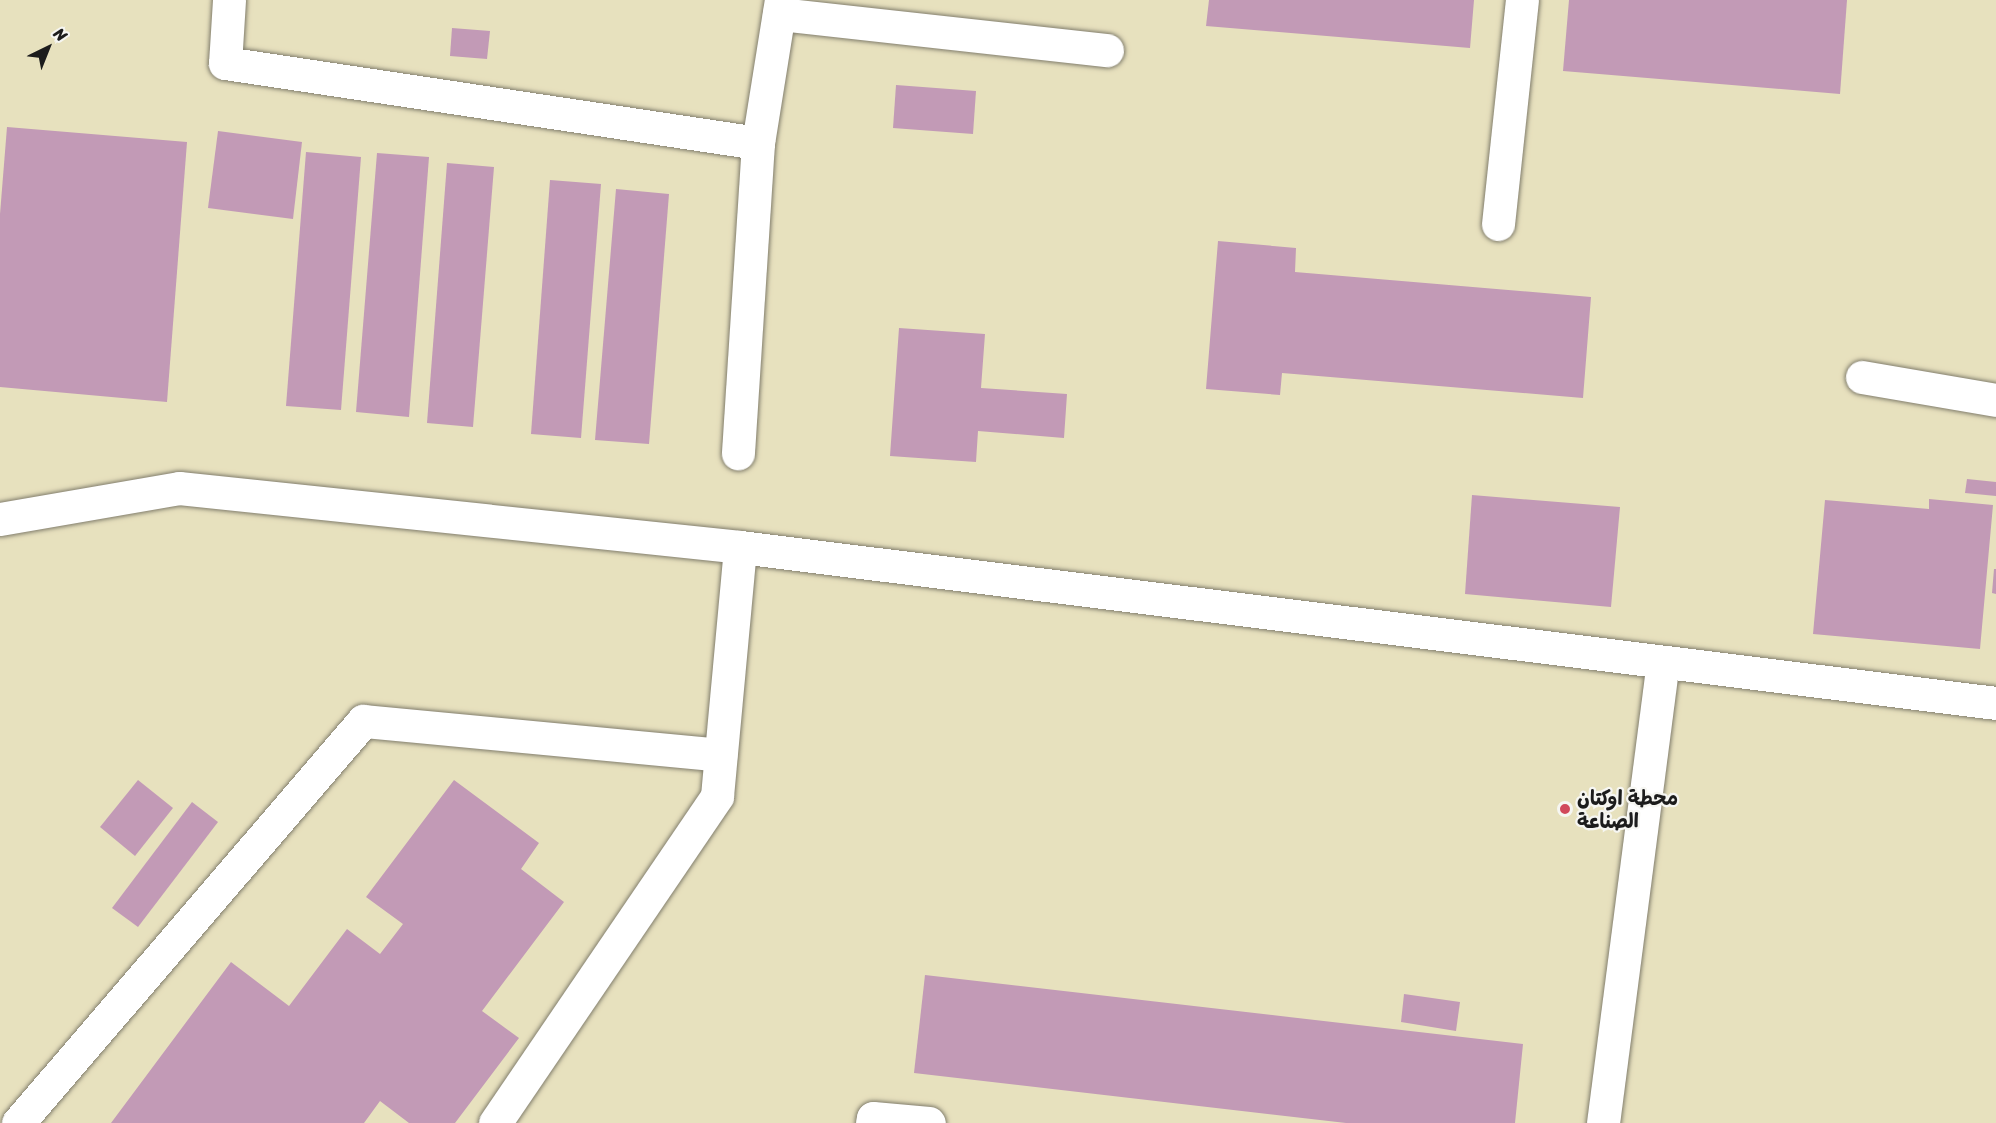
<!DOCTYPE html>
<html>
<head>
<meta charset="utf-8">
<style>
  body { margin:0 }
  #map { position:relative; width:1996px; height:1123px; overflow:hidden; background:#e7e1be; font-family:Sriracha,"Playpen Sans Arabic",sans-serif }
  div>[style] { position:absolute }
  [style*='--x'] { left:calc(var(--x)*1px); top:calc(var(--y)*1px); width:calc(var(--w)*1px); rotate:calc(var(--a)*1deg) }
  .building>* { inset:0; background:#c29ab6 }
  .roads { filter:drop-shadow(0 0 2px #827e6d) drop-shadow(0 0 2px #827e6d) }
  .minor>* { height:33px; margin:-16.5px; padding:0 16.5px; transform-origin:16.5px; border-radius:16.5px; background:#fff }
  .dots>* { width:16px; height:16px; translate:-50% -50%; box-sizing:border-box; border:3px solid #f6f6f2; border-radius:50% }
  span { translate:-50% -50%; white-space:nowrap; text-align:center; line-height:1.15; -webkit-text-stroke:4.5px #f6f6f2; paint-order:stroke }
  .poi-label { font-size:20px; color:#1c1c1c; font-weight:700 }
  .left { translate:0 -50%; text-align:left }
  .north { position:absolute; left:18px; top:18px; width:60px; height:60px; -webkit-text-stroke:4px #f6f6f2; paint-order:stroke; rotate:43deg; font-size:16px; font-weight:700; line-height:24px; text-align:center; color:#1c1c1c }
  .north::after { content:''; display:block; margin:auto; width:21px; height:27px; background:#1c1c1c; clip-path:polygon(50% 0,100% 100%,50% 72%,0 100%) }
</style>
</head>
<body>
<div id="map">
  <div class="building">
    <div style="clip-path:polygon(1209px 0,1474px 0,1470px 48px,1206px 26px)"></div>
    <div style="clip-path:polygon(1569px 0,1847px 0,1840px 94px,1563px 71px)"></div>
    <div style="clip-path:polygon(452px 28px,490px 31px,487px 59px,450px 56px)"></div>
    <div style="clip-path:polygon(896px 85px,976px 91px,973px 134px,893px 128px)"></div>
    <div style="clip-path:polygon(7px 127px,187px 142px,167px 402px,0 387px,0 214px)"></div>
    <div style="clip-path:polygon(218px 131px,302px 142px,293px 219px,208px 208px)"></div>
    <div style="clip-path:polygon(306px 152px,361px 157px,341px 410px,286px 406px)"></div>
    <div style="clip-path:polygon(377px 153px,429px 157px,409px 417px,356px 412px)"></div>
    <div style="clip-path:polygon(447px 163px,494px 167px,473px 427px,427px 423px)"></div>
    <div style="clip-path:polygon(550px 180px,601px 184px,581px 438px,531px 434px)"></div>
    <div style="clip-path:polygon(616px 189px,669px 194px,649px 444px,595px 440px)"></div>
    <div style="clip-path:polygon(1218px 241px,1296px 248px,1295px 272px,1591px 297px,1583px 398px,1282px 373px,1280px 395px,1206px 389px)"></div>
    <div style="clip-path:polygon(899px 328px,985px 334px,981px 388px,1067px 394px,1064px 438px,978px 431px,976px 462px,890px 456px)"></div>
    <div style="clip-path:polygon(1967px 479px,1996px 482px,1996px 496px,1965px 493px)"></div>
    <div style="clip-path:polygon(1472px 495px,1620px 507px,1611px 607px,1465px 594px)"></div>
    <div style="clip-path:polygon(1929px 499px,1993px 505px,1980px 649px,1813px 634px,1825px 500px,1929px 509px)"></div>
    <div style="clip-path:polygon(1994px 569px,1996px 569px,1996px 594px,1992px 593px)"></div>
    <div style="clip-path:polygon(138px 780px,173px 808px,135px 856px,100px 827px)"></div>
    <div style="clip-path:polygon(454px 780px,539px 843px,521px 869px,564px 902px,482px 1011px,519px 1038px,455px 1123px,409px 1123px,380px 1101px,364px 1123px,111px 1123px,231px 962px,289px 1006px,347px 929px,380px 954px,403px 924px,366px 897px)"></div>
    <div style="clip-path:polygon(192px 802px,218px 822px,138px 927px,112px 908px)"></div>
    <div style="clip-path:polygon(925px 975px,1523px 1044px,1515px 1123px,1346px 1123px,914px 1073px)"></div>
    <div style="clip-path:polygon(1404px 994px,1460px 1002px,1456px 1031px,1401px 1022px)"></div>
  </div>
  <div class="roads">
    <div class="minor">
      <div style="--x:229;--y:0;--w:63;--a:93.6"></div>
      <div style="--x:225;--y:63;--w:539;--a:8.54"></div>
      <div style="--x:758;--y:143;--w:311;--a:93.7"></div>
      <div style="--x:779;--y:14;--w:330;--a:6.3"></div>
      <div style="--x:758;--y:143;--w:145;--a:-80.9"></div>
      <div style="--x:1498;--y:224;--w:225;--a:-83.9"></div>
      <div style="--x:1862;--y:377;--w:136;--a:9.7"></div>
      <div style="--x:0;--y:519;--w:182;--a:-9.8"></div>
      <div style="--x:179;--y:488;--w:564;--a:6"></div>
      <div style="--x:740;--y:547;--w:1266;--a:7.08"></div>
      <div style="--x:18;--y:1123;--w:530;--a:-49.36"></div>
      <div style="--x:363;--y:721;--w:359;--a:5.4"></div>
      <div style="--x:495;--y:1123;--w:395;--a:-55.8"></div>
      <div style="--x:717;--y:796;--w:250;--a:-84.7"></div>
      <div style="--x:872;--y:1123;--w:5;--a:-79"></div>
      <div style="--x:873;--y:1118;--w:56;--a:5.1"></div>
      <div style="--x:1603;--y:1123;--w:463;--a:-82.6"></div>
    </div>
  </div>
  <div class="dots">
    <div style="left:1565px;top:809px;background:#d1495b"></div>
  </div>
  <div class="poi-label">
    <span class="left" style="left:1577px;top:810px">محطة اوكتان<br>الصناعة</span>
  </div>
  <div class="north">N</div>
</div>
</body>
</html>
